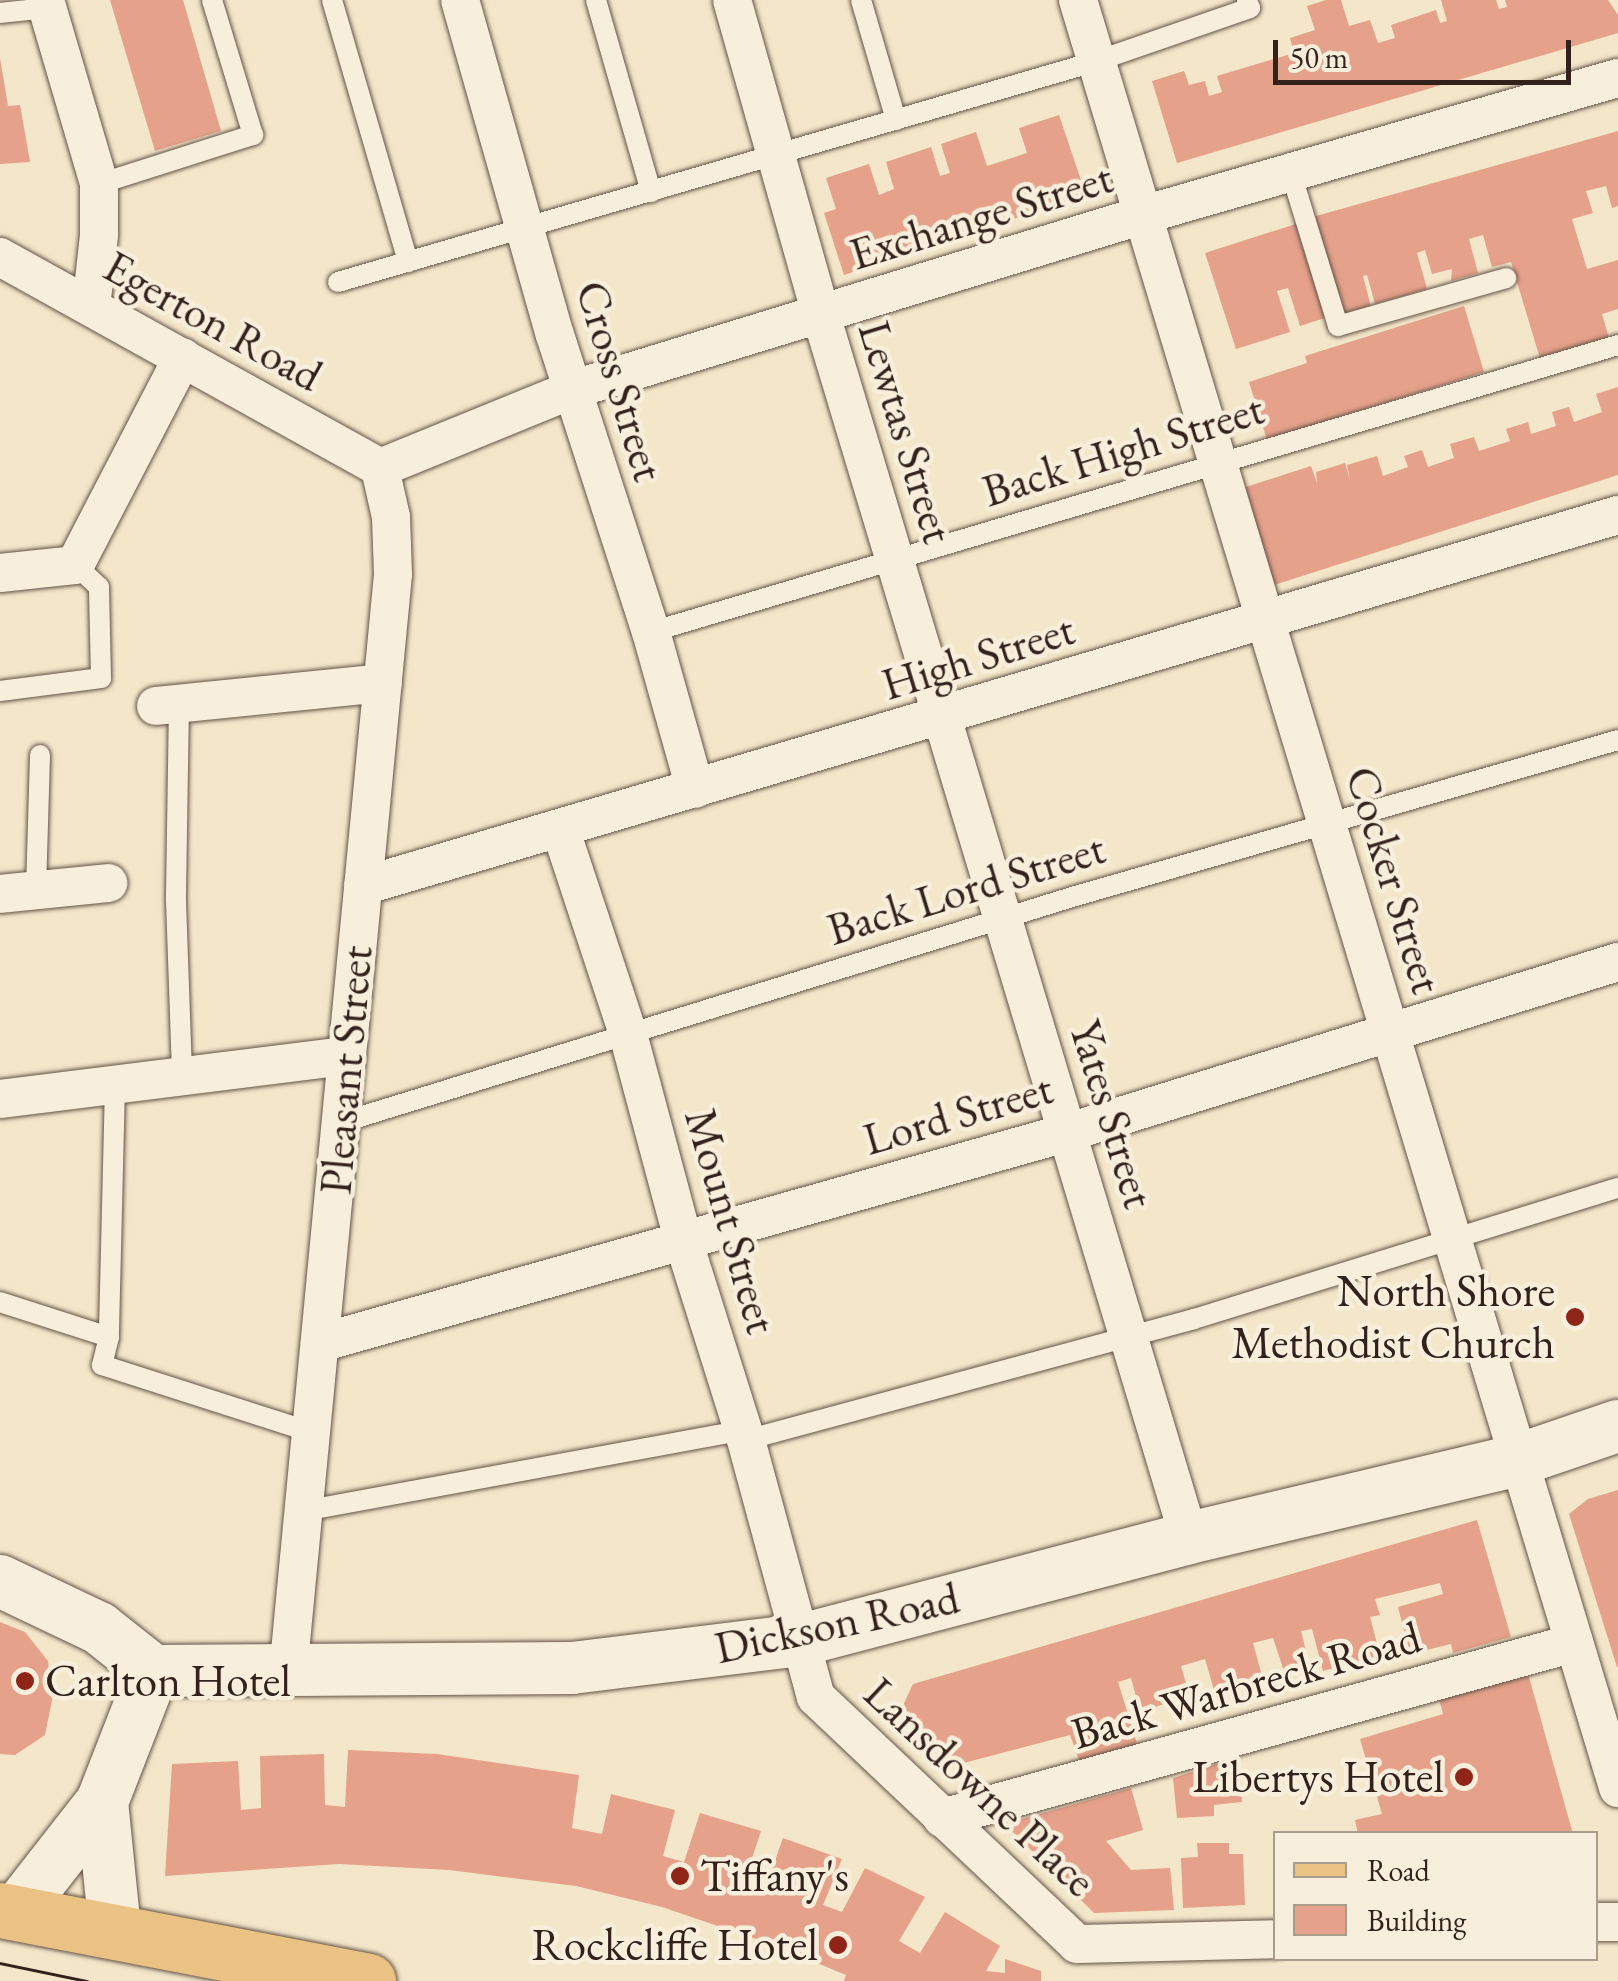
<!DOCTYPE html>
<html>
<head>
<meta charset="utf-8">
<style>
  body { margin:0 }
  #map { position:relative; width:1618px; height:1981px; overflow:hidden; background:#f3e6c9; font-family:"EB Garamond",serif }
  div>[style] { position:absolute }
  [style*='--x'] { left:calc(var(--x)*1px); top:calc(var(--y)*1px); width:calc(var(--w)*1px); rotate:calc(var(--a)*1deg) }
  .building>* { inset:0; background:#e5a18a }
  .roads { filter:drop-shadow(0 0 2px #635347) drop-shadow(0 0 2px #635347) }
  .lane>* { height:20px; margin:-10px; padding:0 10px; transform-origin:10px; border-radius:10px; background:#f7efdc }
  .street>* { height:38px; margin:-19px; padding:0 19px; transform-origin:19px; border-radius:19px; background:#f7efdc }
  .secondary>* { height:52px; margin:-26px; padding:0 26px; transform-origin:26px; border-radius:26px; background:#f7efdc }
  .primary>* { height:55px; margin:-27.5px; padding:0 27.5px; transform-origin:27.5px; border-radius:27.5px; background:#eac384 }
  .tram>* { height:2.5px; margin:-1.25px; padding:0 1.25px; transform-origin:1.25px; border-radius:1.25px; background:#33221c }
  .dots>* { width:28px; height:28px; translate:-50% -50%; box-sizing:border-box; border:5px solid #f7efdc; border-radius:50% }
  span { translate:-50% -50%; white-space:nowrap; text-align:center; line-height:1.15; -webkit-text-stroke:9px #f7efdc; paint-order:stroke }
  .street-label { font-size:45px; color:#33221c }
  .poi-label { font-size:45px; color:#33221c }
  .right { translate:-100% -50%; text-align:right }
  .left { translate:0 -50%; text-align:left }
  .legend { position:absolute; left:1273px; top:1831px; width:325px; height:130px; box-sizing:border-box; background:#f7efdc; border:2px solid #a99d8f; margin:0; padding:12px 18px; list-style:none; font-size:30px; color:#33221c }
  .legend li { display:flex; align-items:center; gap:20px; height:50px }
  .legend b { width:50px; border:2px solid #a99d8f }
  .scale { position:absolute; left:1273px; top:40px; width:298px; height:45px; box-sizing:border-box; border:5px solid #33221c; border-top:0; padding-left:12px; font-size:30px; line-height:35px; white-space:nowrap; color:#33221c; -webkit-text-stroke:8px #f7efdc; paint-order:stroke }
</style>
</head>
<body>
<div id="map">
  <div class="building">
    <div style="clip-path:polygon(110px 0,183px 0,221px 131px,155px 151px)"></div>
    <div style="clip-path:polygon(1326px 0,1341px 0,1349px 26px,1370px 20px,1378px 43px,1395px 38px,1391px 25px,1436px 10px,1440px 23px,1447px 21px,1441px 0,1496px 0,1499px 9px,1507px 7px,1505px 0,1608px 0,1618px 15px,1618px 33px,1177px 163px,1152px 81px,1184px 71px,1189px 85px,1205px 81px,1209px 96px,1222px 92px,1217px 76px,1294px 53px,1290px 38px,1315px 30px,1307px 6px)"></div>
    <div style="clip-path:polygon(0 58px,8px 106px,20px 105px,30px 162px,0 164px)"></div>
    <div style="clip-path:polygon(1059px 115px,1086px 195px,844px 275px,824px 213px,836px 209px,826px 178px,869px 164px,879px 195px,894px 189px,886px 162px,931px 147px,940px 176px,950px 173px,941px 144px,976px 132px,987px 166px,1027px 153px,1019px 128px)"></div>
    <div style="clip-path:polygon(1618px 131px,1618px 206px,1612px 208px,1606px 186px,1586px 191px,1593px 213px,1572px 219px,1587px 269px,1618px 260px,1618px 309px,1602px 314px,1610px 342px,1541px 362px,1511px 262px,1492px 267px,1483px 235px,1469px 239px,1478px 273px,1451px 281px,1452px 269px,1432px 274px,1425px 250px,1417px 253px,1427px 289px,1375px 304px,1367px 275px,1363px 276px,1371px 307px,1337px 317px,1309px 218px)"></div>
    <div style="clip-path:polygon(1302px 222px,1331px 316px,1300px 326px,1288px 288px,1277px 291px,1290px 332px,1236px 349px,1205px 253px)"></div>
    <div style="clip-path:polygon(1464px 306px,1484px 372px,1267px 440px,1249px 382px,1307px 363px,1305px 356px)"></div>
    <div style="clip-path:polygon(1618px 387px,1618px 475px,1274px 585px,1243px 488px,1311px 466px,1317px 483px,1316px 472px,1345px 463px,1350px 480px,1347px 465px,1377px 456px,1383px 476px,1408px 467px,1404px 456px,1422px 450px,1428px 467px,1454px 458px,1450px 444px,1474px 437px,1479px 451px,1510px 441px,1506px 429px,1528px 422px,1531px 434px,1556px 426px,1552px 412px,1569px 407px,1574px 422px,1602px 412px,1596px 394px)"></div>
    <div style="clip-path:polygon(1618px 1490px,1618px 1667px,1617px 1667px,1569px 1514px,1588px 1499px)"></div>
    <div style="clip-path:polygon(1477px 1520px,1511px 1637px,1453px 1653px,1451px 1644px,1410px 1654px,1398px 1607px,1443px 1594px,1440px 1583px,1375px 1599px,1380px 1615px,1370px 1617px,1380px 1655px,1323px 1671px,1312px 1629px,1301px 1631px,1309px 1663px,1284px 1671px,1273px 1638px,1253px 1643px,1262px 1676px,1214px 1690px,1205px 1659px,1181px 1666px,1190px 1697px,1140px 1711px,1131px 1678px,1118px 1682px,1139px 1750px,1082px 1768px,1070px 1735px,956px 1765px,899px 1714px,913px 1684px)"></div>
    <div style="clip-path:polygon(0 1622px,25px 1632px,48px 1661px,52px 1700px,45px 1735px,15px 1755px,0 1754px)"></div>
    <div style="clip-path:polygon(1527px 1670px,1573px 1834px,1358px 1834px,1355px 1820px,1382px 1814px,1360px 1739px,1443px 1714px,1438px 1695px)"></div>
    <div style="clip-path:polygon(348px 1750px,437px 1754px,579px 1775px,572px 1828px,602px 1834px,611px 1794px,675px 1810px,663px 1856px,684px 1862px,700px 1813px,761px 1831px,746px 1876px,767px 1883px,783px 1838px,842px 1859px,823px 1905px,842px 1912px,865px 1868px,925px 1897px,899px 1941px,920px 1953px,945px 1912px,1000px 1946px,986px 1971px,1005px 1973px,1005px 1959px,1041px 1971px,1041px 1981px,844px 1981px,846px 1975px,768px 1943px,662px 1907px,576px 1886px,449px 1870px,339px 1864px,165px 1876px,172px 1764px,238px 1761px,241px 1810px,261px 1808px,260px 1756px,324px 1754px,325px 1805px,345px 1807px)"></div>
    <div style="clip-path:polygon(1239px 1757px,1242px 1802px,1214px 1805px,1214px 1816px,1177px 1818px,1173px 1778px)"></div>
    <div style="clip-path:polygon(1131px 1788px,1143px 1830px,1106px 1841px,1131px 1870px,1170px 1868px,1174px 1910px,1094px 1913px,1005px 1824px)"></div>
    <div style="clip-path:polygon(1197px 1843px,1229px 1843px,1229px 1854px,1243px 1854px,1245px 1905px,1183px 1908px,1181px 1858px,1198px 1857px)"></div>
  </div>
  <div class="roads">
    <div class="lane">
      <div style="--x:332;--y:0;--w:273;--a:73.8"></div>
      <div style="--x:596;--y:0;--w:200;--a:74"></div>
      <div style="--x:861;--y:0;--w:125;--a:73.7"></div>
      <div style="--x:0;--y:13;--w:47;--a:-6.1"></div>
      <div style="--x:1291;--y:173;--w:160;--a:72.9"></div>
      <div style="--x:1338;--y:326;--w:175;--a:-15.9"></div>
      <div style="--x:99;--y:184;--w:162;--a:-17.7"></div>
      <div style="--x:253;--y:135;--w:141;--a:-106.9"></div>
      <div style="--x:338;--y:282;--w:791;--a:-16.23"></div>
      <div style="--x:1097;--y:61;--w:162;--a:-19.1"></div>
      <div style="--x:1250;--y:8;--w:9;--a:-111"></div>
      <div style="--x:651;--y:632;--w:1009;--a:-16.53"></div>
      <div style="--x:0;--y:691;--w:102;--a:-7.3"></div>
      <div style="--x:101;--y:678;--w:91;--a:-91.3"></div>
      <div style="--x:99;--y:587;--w:33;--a:-137"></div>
      <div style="--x:179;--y:703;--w:198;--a:90.9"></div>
      <div style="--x:176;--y:901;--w:176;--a:88"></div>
      <div style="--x:36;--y:891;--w:136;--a:-88.3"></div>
      <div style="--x:115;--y:1085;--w:252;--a:91.4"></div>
      <div style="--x:109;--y:1337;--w:29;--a:104"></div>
      <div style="--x:102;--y:1365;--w:219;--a:17.8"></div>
      <div style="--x:340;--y:1123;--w:773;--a:-17.15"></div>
      <div style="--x:1079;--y:895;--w:561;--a:-16.04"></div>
      <div style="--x:0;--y:1302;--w:114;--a:17.8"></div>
      <div style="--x:746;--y:1440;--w:464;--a:-15.1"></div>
      <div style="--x:1194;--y:1319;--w:444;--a:-17.2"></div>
      <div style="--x:303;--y:1511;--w:448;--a:-10.4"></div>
    </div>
    <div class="street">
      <div style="--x:45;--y:0;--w:192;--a:73.6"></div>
      <div style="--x:99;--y:184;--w:51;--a:90"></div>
      <div style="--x:99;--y:235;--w:72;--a:96.3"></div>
      <div style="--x:460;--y:0;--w:348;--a:74.2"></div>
      <div style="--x:555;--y:335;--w:312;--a:72.1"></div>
      <div style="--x:651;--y:632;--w:163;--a:74.3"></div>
      <div style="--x:732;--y:0;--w:327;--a:74.2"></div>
      <div style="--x:821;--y:315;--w:1277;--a:73.25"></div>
      <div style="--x:1078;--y:0;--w:1868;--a:73.19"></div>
      <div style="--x:0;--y:257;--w:435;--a:29"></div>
      <div style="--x:380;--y:468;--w:206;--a:-22.2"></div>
      <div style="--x:571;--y:390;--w:598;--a:-17.01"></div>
      <div style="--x:1143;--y:215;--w:494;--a:-16.1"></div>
      <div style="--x:0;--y:573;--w:75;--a:-6.1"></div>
      <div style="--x:75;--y:565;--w:234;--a:-62.6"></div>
      <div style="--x:156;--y:706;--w:228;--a:-5.8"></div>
      <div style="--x:561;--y:831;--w:214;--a:71.7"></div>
      <div style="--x:628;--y:1034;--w:216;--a:75"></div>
      <div style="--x:684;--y:1243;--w:207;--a:72.5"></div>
      <div style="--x:746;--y:1440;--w:266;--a:74.8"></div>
      <div style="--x:816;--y:1697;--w:359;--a:43.4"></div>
      <div style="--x:1077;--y:1944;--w:199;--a:-1.4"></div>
      <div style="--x:363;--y:886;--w:1309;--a:-16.47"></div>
      <div style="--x:0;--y:894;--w:109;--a:-5.8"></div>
      <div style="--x:0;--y:1099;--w:350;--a:-7.1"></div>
      <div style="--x:320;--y:1343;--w:778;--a:-15.73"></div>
      <div style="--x:1069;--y:1132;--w:575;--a:-17.21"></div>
      <div style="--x:288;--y:1673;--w:1104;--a:-84.54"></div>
      <div style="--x:393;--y:574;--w:57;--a:-92"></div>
      <div style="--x:391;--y:517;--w:50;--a:-102.7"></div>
      <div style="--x:942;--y:1818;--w:656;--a:-15.48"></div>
      <div style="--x:1596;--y:1922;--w:22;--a:0"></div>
    </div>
    <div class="secondary">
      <div style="--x:0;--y:1581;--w:110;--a:25.4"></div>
      <div style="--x:99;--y:1628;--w:69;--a:38.5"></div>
      <div style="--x:153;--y:1671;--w:419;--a:-0.4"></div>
      <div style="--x:572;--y:1668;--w:231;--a:-7"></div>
      <div style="--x:801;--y:1640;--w:401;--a:-14.7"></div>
      <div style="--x:1189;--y:1538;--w:338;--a:-13.3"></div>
      <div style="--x:1518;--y:1460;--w:106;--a:-18.8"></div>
      <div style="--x:102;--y:1802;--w:129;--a:84.2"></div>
      <div style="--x:16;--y:1912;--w:140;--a:-52"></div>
      <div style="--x:102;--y:1802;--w:141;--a:-68.7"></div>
    </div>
    <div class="primary">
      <div style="--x:0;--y:1910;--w:375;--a:10.9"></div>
    </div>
  </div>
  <div class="tram">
    <div style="--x:0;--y:1963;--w:89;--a:11.7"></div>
  </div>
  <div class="dots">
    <div style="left:1575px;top:1317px;background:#8f2418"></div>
    <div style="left:25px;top:1681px;background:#8f2418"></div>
    <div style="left:1464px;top:1777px;background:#8f2418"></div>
    <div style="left:680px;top:1876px;background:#8f2418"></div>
    <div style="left:838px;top:1945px;background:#8f2418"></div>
  </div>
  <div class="street-label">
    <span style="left:981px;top:216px;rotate:-17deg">Exchange Street</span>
    <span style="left:213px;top:321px;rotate:29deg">Egerton Road</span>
    <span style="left:620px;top:381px;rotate:73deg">Cross Street</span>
    <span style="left:906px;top:432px;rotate:73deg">Lewtas Street</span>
    <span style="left:1123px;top:450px;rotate:-17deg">Back High Street</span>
    <span style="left:978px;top:657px;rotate:-17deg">High Street</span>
    <span style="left:1394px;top:880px;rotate:73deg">Cocker Street</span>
    <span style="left:966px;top:889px;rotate:-17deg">Back Lord Street</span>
    <span style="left:346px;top:1070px;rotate:-85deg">Pleasant Street</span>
    <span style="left:958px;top:1114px;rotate:-16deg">Lord Street</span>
    <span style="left:1112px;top:1114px;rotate:73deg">Yates Street</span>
    <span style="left:731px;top:1221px;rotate:74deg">Mount Street</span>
    <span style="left:837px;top:1623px;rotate:-12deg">Dickson Road</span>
    <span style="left:1246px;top:1685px;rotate:-16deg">Back Warbreck Road</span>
    <span style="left:980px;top:1787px;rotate:43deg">Lansdowne Place</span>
  </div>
  <div class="poi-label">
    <span class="right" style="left:1555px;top:1317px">North Shore<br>Methodist Church</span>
    <span class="left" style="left:45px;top:1681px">Carlton Hotel</span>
    <span class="right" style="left:1444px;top:1777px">Libertys Hotel</span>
    <span class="left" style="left:700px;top:1876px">Tiffany's</span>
    <span class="right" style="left:818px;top:1945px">Rockcliffe Hotel</span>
  </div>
  <ul class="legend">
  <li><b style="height:12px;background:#eac384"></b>Road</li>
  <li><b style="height:28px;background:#e5a18a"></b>Building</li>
  </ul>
  <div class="scale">50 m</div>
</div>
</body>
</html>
